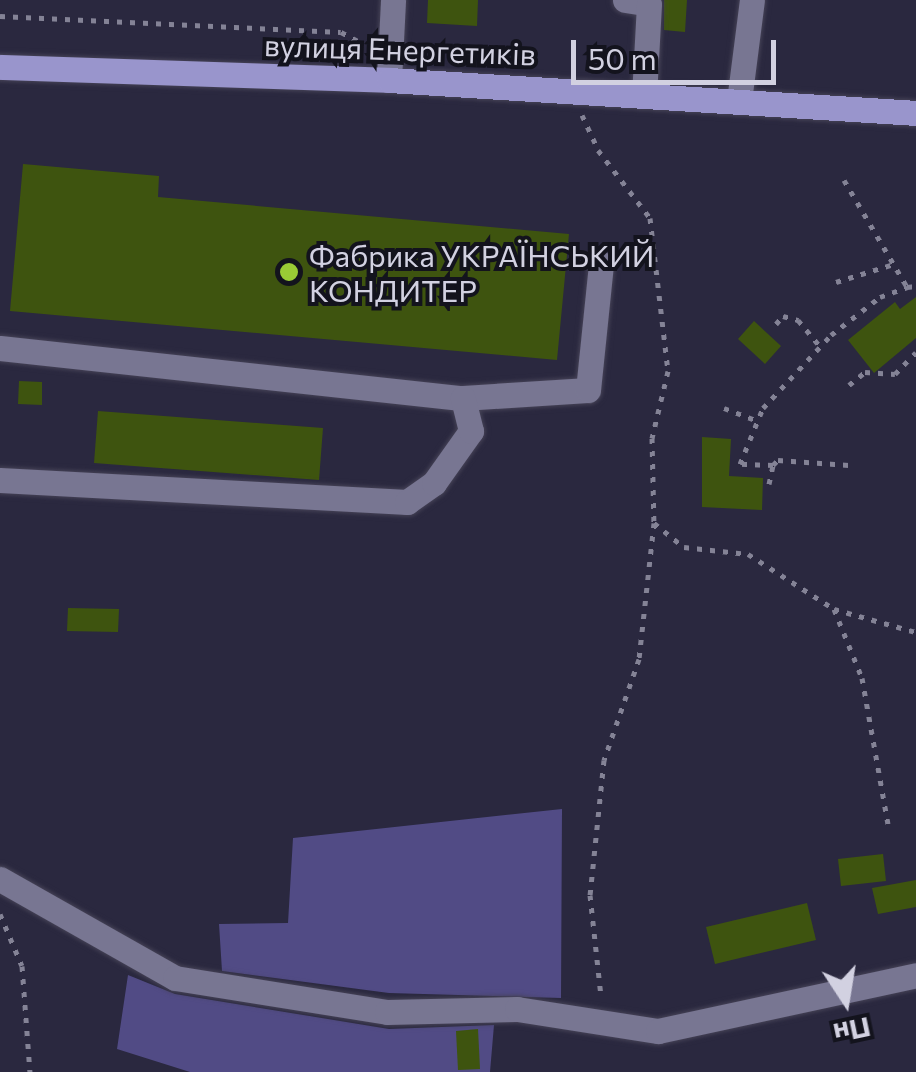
<!DOCTYPE html>
<html>
<head>
<meta charset="utf-8">
<style>
  body { margin:0 }
  #map { position:relative; width:916px; height:1072px; overflow:hidden; background:#2a283f; font-family:Commissioner,sans-serif }
  div>[style] { position:absolute }
  [style*='--x'] { left:calc(var(--x)*1px); top:calc(var(--y)*1px); width:calc(var(--w)*1px); rotate:calc(var(--a)*1deg) }
  .green>* { inset:0; background:#514b85 }
  .building>* { inset:0; background:#3e540f }
  .path>* { height:5px; margin-top:-2.5px; transform-origin:0; background:repeating-linear-gradient(90deg,#848396 0 5px,transparent 0 13px) }
  .roads { filter:drop-shadow(0 0 2px #454256) drop-shadow(0 0 2px #454256) }
  .minor>* { height:25px; margin:-12.5px; padding:0 12.5px; transform-origin:12.5px; border-radius:12.5px; background:#787692 }
  .major>* { height:25px; margin:-12.5px; padding:0 12.5px; transform-origin:12.5px; border-radius:12.5px; background:#9995cc }
  .dots>* { width:28px; height:28px; translate:-50% -50%; box-sizing:border-box; border:5px solid #13131d; border-radius:50% }
  span { translate:-50% -50%; white-space:nowrap; text-align:center; line-height:1.15; -webkit-text-stroke:8px #13131d; paint-order:stroke }
  .street-label { font-size:30px; color:#d2d1e1 }
  .poi-label { font-size:30px; color:#d2d1e1 }
  .left { translate:0 -50%; text-align:left }
  .north { position:absolute; left:796px; top:952px; width:100px; height:100px; -webkit-text-stroke:8px #13131d; paint-order:stroke; rotate:168deg; font-size:28px; font-weight:700; line-height:40px; text-align:center; color:#d2d1e1 }
  .north::after { content:''; display:block; margin:auto; width:35px; height:45px; background:#d2d1e1; clip-path:polygon(50% 0,100% 100%,50% 72%,0 100%) }
  .scale { position:absolute; left:571px; top:40px; width:205px; height:45px; box-sizing:border-box; border:5px solid #d2d1e1; border-top:0; padding-left:12px; font-size:30px; line-height:35px; white-space:nowrap; color:#d2d1e1; -webkit-text-stroke:8px #13131d; paint-order:stroke }
</style>
</head>
<body>
<div id="map">
  <div class="green">
    <div style="clip-path:polygon(562px 809px,561px 998px,389px 993px,222px 971px,219px 924px,288px 923px,293px 838px)"></div>
    <div style="clip-path:polygon(128px 975px,175px 994px,389px 1029px,494px 1025px,490px 1072px,190px 1072px,117px 1049px)"></div>
  </div>
  <div class="building">
    <div style="clip-path:polygon(428px 0,478px 0,477px 26px,427px 23px)"></div>
    <div style="clip-path:polygon(664px 0,687px 0,685px 32px,664px 30px)"></div>
    <div style="clip-path:polygon(23px 164px,159px 176px,158px 197px,569px 234px,557px 360px,10px 311px)"></div>
    <div style="clip-path:polygon(916px 297px,916px 338px,874px 373px,848px 340px,895px 302px,900px 309px)"></div>
    <div style="clip-path:polygon(754px 321px,781px 346px,765px 364px,738px 339px)"></div>
    <div style="clip-path:polygon(19px 381px,42px 382px,42px 405px,18px 404px)"></div>
    <div style="clip-path:polygon(98px 411px,323px 428px,319px 480px,94px 463px)"></div>
    <div style="clip-path:polygon(702px 437px,731px 439px,729px 476px,763px 478px,762px 510px,702px 507px)"></div>
    <div style="clip-path:polygon(68px 608px,119px 609px,118px 632px,67px 631px)"></div>
    <div style="clip-path:polygon(883px 854px,886px 881px,841px 886px,838px 859px)"></div>
    <div style="clip-path:polygon(916px 880px,916px 907px,878px 914px,872px 888px)"></div>
    <div style="clip-path:polygon(807px 903px,816px 940px,715px 964px,706px 927px)"></div>
    <div style="clip-path:polygon(478px 1029px,480px 1069px,458px 1070px,456px 1031px)"></div>
  </div>
  <div class="path">
    <div style="--x:0;--y:16;--w:341;--a:2.7"></div>
    <div style="--x:341;--y:32;--w:26;--a:28"></div>
    <div style="--x:582;--y:115;--w:38;--a:65"></div>
    <div style="--x:598;--y:150;--w:86;--a:52.6"></div>
    <div style="--x:650;--y:218;--w:154;--a:83.3"></div>
    <div style="--x:668;--y:371;--w:69;--a:103.4"></div>
    <div style="--x:652;--y:438;--w:85;--a:88.7"></div>
    <div style="--x:654;--y:523;--w:137;--a:96.3"></div>
    <div style="--x:639;--y:659;--w:107;--a:109.1"></div>
    <div style="--x:604;--y:760;--w:136;--a:95.9"></div>
    <div style="--x:590;--y:895;--w:102;--a:83.8"></div>
    <div style="--x:844;--y:180;--w:124;--a:59.5"></div>
    <div style="--x:907;--y:287;--w:9;--a:-6"></div>
    <div style="--x:836;--y:282;--w:61;--a:-17.2"></div>
    <div style="--x:776;--y:324;--w:11;--a:-49"></div>
    <div style="--x:783;--y:316;--w:16;--a:15"></div>
    <div style="--x:798;--y:320;--w:34;--a:50"></div>
    <div style="--x:849;--y:385;--w:21;--a:-39"></div>
    <div style="--x:865;--y:372;--w:30;--a:4"></div>
    <div style="--x:895;--y:374;--w:30;--a:-46"></div>
    <div style="--x:724;--y:408;--w:36;--a:21"></div>
    <div style="--x:773;--y:465;--w:7;--a:-45"></div>
    <div style="--x:778;--y:460;--w:71;--a:4"></div>
    <div style="--x:769;--y:484;--w:19;--a:-78"></div>
    <div style="--x:773;--y:465;--w:33;--a:-178"></div>
    <div style="--x:740;--y:464;--w:61;--a:-67.7"></div>
    <div style="--x:763;--y:408;--w:100;--a:-47"></div>
    <div style="--x:831;--y:335;--w:62;--a:-37.8"></div>
    <div style="--x:880;--y:297;--w:29;--a:-20"></div>
    <div style="--x:654;--y:523;--w:38;--a:39"></div>
    <div style="--x:684;--y:547;--w:64;--a:6.2"></div>
    <div style="--x:748;--y:554;--w:102;--a:32.6"></div>
    <div style="--x:834;--y:609;--w:74;--a:67.9"></div>
    <div style="--x:862;--y:678;--w:148;--a:79.9"></div>
    <div style="--x:834;--y:609;--w:85;--a:15.7"></div>
    <div style="--x:0;--y:914;--w:56;--a:67.1"></div>
    <div style="--x:22;--y:966;--w:106;--a:85.7"></div>
  </div>
  <div class="roads">
    <div class="minor">
      <div style="--x:625;--y:0;--w:24;--a:9"></div>
      <div style="--x:649;--y:4;--w:92;--a:93.1"></div>
      <div style="--x:389;--y:80;--w:80;--a:-87.1"></div>
      <div style="--x:739;--y:101;--w:102;--a:-82.7"></div>
      <div style="--x:0;--y:348;--w:466;--a:6.2"></div>
      <div style="--x:463;--y:398;--w:125;--a:-3.7"></div>
      <div style="--x:588;--y:390;--w:127;--a:-84.1"></div>
      <div style="--x:0;--y:480;--w:408;--a:3.1"></div>
      <div style="--x:407;--y:502;--w:33;--a:-35"></div>
      <div style="--x:434;--y:483;--w:64;--a:-54.6"></div>
      <div style="--x:471;--y:431;--w:34;--a:-104"></div>
      <div style="--x:0;--y:879;--w:201;--a:29.5"></div>
      <div style="--x:175;--y:978;--w:215;--a:9.1"></div>
      <div style="--x:387;--y:1012;--w:130;--a:-1.3"></div>
      <div style="--x:517;--y:1009;--w:143;--a:8.9"></div>
      <div style="--x:658;--y:1031;--w:264;--a:-12.2"></div>
    </div>
    <div class="major">
      <div style="--x:0;--y:67;--w:389;--a:1.9"></div>
      <div style="--x:389;--y:80;--w:528;--a:3.58"></div>
    </div>
  </div>
  <div class="dots">
    <div style="left:289px;top:272px;background:#9acb35"></div>
  </div>
  <div class="street-label">
    <span style="left:400px;top:49px;rotate:2deg">вулиця Енергетиків</span>
  </div>
  <div class="poi-label">
    <span class="left" style="left:309px;top:272px">Фабрика УКРАЇНСЬКИЙ<br>КОНДИТЕР</span>
  </div>
  <div class="north">Пн</div>
  <div class="scale">50 m</div>
</div>
</body>
</html>
